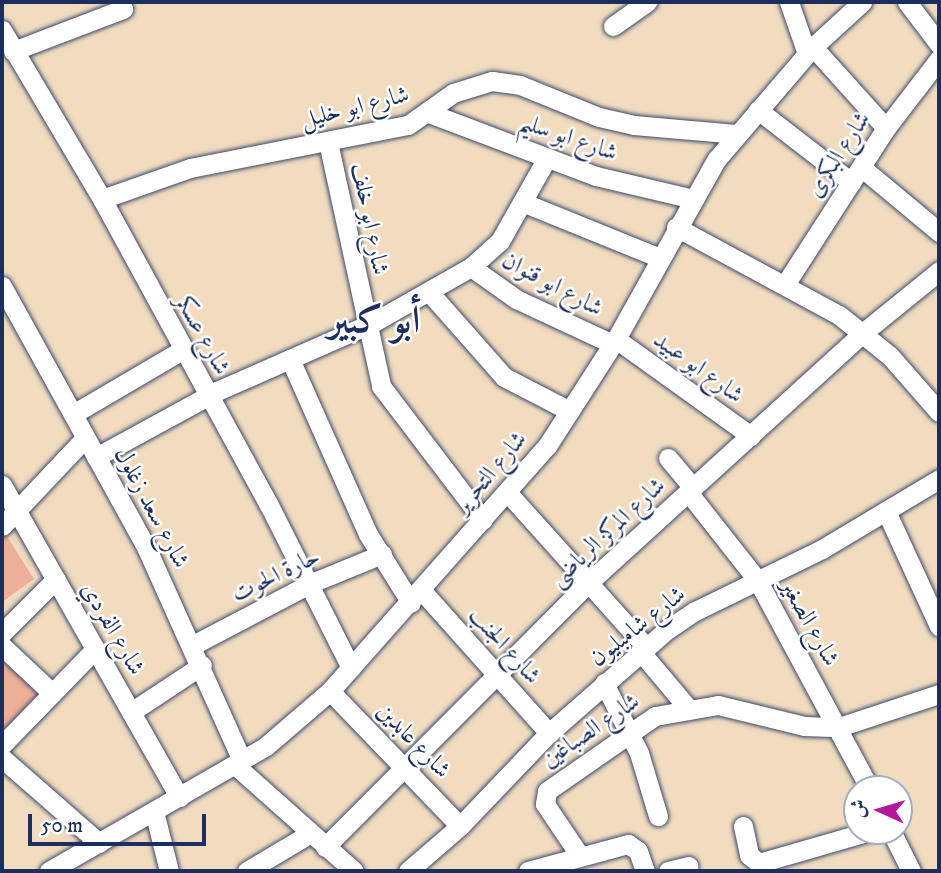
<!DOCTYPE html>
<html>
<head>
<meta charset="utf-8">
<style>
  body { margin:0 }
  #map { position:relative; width:941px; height:873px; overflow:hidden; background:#f2dcbf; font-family:"IM FELL DW Pica",Amiri,serif }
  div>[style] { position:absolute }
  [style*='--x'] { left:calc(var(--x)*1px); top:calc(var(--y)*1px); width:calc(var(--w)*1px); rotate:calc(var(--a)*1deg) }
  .building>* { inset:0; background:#edaf98 }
  .roads { filter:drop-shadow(0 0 2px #3b496d) drop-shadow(0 0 2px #3b496d) }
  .street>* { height:19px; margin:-9.5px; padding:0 9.5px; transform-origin:9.5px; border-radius:9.5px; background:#fff }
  span { translate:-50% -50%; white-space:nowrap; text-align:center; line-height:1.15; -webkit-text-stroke:5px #fff; paint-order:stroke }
  .street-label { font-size:24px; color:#1b2f5e }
  .town-label { font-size:38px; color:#1b2f5e; font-weight:700 }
  .frame { position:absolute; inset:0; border:4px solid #1b2f5e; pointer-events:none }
  .north { position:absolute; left:843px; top:775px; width:70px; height:70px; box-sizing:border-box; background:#fff; border:2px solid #a4acbf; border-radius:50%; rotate:274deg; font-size:19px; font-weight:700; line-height:28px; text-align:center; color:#1b2f5e }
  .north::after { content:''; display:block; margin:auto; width:24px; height:32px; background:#b5179e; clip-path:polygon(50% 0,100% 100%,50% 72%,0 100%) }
  .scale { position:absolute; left:28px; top:814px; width:178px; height:32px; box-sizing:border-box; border:4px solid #1b2f5e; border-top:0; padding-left:9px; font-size:21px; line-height:24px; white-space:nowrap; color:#1b2f5e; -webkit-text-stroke:5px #fff; paint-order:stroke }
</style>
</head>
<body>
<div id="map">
  <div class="building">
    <div style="clip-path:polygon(6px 535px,34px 579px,2px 602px,2px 539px)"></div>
    <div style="clip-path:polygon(2px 654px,42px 695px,2px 735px)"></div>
  </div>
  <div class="roads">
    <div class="street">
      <div style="--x:789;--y:2;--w:55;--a:70.9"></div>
      <div style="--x:907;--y:2;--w:53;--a:52.7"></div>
      <div style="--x:613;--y:26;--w:42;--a:-35.2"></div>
      <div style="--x:2;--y:30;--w:196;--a:59.4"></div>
      <div style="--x:102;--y:199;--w:349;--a:61.4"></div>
      <div style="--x:269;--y:505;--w:182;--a:63.3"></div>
      <div style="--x:813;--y:47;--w:109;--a:48"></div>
      <div style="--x:13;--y:51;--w:118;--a:-20.9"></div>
      <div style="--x:758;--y:110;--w:118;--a:37.7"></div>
      <div style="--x:429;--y:113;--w:178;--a:20.7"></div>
      <div style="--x:596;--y:176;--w:100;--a:13.3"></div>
      <div style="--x:328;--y:142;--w:250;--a:77.7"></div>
      <div style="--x:381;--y:386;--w:168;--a:52.7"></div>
      <div style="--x:861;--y:167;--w:102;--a:39.8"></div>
      <div style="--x:102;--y:199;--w:93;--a:-19.4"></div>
      <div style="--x:190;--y:168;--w:222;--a:-11.2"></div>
      <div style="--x:408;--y:125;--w:55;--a:-35.4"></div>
      <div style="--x:453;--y:93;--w:41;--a:-17.1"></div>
      <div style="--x:492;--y:81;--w:28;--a:8"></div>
      <div style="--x:520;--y:85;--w:85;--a:22.1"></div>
      <div style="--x:599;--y:117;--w:36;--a:13"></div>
      <div style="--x:634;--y:125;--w:102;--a:5"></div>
      <div style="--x:522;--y:202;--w:149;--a:22.1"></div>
      <div style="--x:676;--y:227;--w:185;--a:28.4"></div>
      <div style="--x:839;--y:315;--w:65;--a:38.8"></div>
      <div style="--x:890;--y:356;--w:74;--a:48.8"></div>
      <div style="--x:471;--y:267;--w:55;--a:35.4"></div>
      <div style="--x:516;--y:299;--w:107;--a:24.9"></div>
      <div style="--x:786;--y:283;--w:184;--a:-57.2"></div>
      <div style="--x:886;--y:128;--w:87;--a:-52.5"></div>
      <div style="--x:2;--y:286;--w:298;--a:61.1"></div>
      <div style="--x:146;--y:547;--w:235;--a:65.8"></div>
      <div style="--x:430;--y:293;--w:112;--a:48.6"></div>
      <div style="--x:504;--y:377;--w:74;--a:27.3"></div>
      <div style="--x:616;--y:339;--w:166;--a:35.7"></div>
      <div style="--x:290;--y:359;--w:192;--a:66"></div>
      <div style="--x:368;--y:534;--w:81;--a:58.1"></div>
      <div style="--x:73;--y:414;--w:126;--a:-30.4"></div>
      <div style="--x:96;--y:457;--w:138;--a:-28.6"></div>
      <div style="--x:217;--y:391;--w:171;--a:-23.7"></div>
      <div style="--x:374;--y:322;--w:112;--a:-29.6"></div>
      <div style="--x:471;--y:267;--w:39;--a:-42"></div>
      <div style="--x:500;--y:241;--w:95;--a:-60.5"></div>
      <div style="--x:668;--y:458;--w:39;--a:50"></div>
      <div style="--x:2;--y:485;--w:359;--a:60.4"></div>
      <div style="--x:507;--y:492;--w:207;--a:48.1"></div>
      <div style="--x:688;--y:492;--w:113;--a:51.8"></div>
      <div style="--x:758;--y:581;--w:236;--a:61.7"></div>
      <div style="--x:886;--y:511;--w:127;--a:65.3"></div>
      <div style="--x:2;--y:526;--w:121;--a:-46.7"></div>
      <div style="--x:422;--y:591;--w:191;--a:48.2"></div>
      <div style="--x:2;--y:633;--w:76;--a:-45"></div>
      <div style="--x:193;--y:645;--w:131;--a:-27.7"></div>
      <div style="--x:309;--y:584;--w:79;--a:-22.3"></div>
      <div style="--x:2;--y:646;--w:69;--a:43.2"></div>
      <div style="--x:640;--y:651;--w:73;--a:50"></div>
      <div style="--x:604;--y:683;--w:78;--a:63.4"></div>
      <div style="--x:639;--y:753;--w:66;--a:73.2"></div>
      <div style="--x:330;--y:691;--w:187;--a:46.1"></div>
      <div style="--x:131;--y:712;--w:85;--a:-33.5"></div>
      <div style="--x:2;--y:745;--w:134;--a:-45.9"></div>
      <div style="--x:2;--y:758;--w:129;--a:41.2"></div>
      <div style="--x:235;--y:765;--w:159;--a:41.7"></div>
      <div style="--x:154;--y:811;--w:62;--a:76"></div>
      <div style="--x:743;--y:826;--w:30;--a:78"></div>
      <div style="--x:749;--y:855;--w:13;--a:39"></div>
      <div style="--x:759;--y:863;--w:116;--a:-16.1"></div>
      <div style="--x:891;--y:831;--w:45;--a:63.4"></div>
      <div style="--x:325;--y:847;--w:373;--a:-45.1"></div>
      <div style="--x:588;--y:583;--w:373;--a:-42.3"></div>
      <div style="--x:864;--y:332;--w:97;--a:-39.1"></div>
      <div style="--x:580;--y:856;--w:63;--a:-123.9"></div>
      <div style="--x:545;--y:804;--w:13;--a:-81"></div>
      <div style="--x:547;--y:791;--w:131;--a:-34.8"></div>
      <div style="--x:655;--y:716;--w:64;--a:-9.9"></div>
      <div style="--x:718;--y:705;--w:89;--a:13.7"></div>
      <div style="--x:804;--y:726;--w:35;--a:2"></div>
      <div style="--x:839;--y:727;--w:105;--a:-18.3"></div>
      <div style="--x:49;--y:871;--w:250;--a:-29.9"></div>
      <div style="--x:266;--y:746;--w:84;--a:-40.7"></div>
      <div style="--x:330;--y:691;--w:327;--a:-48.5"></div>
      <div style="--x:547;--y:446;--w:127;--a:-57.2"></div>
      <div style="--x:616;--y:339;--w:205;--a:-60.8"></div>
      <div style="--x:716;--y:160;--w:149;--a:-49.4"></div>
      <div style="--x:813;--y:47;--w:67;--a:-42.6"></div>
      <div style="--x:247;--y:871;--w:72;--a:-30.8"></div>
      <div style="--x:408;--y:871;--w:69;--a:-40.9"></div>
      <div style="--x:460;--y:826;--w:129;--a:-46.3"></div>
      <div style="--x:549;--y:733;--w:158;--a:-41.2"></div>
      <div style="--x:668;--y:629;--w:32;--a:-34"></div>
      <div style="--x:695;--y:611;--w:141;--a:-26"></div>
      <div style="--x:822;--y:549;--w:136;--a:-30.9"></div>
      <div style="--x:528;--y:871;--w:104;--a:-15.1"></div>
      <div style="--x:628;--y:844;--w:12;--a:35"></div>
      <div style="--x:638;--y:851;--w:21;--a:71"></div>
      <div style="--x:668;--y:871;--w:21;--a:-14"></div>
    </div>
  </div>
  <div class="street-label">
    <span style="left:355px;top:108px;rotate:-14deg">شارع ابو خليل</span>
    <span style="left:568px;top:138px;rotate:19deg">شارع ابو سليم</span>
    <span style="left:839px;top:155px;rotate:-57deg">شارع البكرى</span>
    <span style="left:369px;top:219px;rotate:79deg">شارع ابو خلف</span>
    <span style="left:552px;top:285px;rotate:28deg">شارع ابو قنوان</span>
    <span style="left:202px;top:335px;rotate:61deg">شارع عسكر</span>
    <span style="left:698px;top:368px;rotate:36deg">شارع ابو عبيد</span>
    <span style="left:491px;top:473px;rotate:-50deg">شارع التحرير</span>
    <span style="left:151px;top:508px;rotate:62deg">شارع سعد زغلول</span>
    <span style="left:608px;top:533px;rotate:-43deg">شارع المركز الرياضى</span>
    <span style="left:276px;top:576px;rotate:-26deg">حارة الحوت</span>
    <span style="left:809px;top:623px;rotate:61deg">شارع الصغير</span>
    <span style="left:638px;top:627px;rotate:-38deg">شارع شامبليون</span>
    <span style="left:112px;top:629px;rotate:60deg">شارع الفردي</span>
    <span style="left:504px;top:646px;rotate:48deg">شارع الجنب</span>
    <span style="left:591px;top:731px;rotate:-34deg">شارع الصباغين</span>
    <span style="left:413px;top:741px;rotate:46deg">شارع عابدين</span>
  </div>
  <div class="town-label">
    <span style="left:374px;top:322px">أبو كبير</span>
  </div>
  <div class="frame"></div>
  <div class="north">ش</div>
  <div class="scale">50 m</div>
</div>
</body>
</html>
